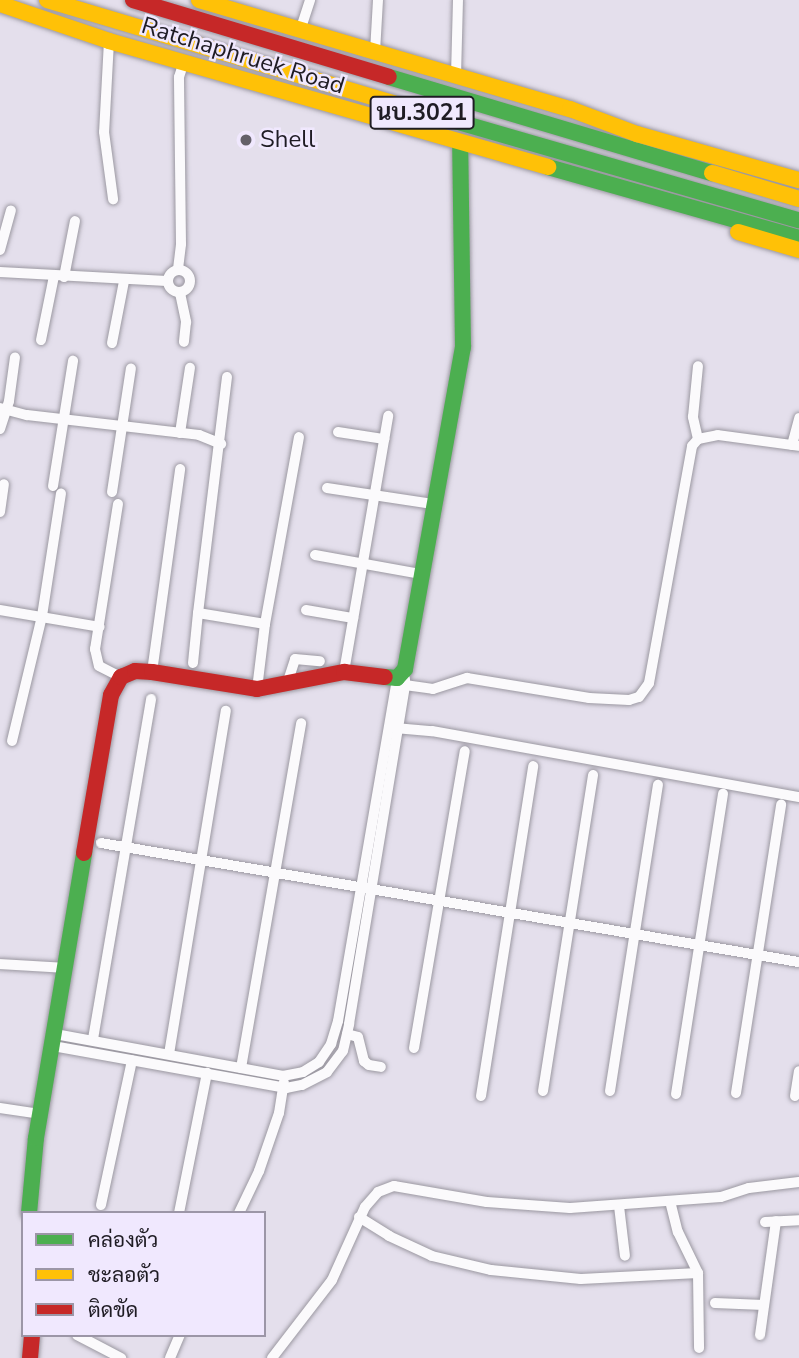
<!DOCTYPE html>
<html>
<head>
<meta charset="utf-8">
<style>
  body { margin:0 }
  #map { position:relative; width:799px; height:1358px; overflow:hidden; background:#e4dfec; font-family:"Nunito Sans",Sarabun,sans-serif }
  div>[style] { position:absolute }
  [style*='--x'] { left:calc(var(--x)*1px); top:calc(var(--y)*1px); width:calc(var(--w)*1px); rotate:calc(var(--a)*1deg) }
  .roads { filter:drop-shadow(0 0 2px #9b98a1) drop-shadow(0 0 2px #9b98a1) }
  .street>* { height:10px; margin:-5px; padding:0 5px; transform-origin:5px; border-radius:5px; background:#fbfafc }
  .street>.ring { margin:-5px; padding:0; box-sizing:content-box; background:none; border:10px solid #fbfafc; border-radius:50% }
  .fast>* { height:16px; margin:-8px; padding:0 8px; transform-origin:8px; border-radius:8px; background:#4caf50 }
  .slow>* { height:16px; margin:-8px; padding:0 8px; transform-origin:8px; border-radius:8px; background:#ffc107 }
  .jam>* { height:16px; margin:-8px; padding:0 8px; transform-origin:8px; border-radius:8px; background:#c62828 }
  .dots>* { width:19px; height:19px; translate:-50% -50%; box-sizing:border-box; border:4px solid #f0e8fe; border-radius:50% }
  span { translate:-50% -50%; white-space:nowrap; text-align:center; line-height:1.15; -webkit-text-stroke:5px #f0e8fe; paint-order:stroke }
  .shield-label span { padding:2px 5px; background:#f0e8fe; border:2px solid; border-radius:5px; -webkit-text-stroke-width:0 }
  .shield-label { font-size:23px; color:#1f1c24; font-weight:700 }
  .street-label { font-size:24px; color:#1f1c24 }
  .poi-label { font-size:24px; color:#1f1c24 }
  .left { translate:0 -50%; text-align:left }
  .legend { position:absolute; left:21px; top:1211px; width:245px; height:126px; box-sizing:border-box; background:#f0e8fe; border:2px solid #9c96a7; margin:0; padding:9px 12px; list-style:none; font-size:21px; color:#1f1c24 }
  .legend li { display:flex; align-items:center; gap:14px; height:35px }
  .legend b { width:35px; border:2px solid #9c96a7 }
</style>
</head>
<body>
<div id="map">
  <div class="roads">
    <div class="street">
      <div style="--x:300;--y:31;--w:33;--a:-72"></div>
      <div style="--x:109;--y:41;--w:91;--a:93.1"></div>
      <div style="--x:104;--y:132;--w:68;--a:82.3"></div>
      <div style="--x:375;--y:52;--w:52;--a:-86.7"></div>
      <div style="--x:456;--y:76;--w:76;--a:-88.5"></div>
      <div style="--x:0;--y:250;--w:41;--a:-74.6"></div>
      <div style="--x:178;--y:269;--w:25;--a:-83"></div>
      <div style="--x:181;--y:244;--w:167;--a:-90.7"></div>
      <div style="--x:179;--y:77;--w:16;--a:-72"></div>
      <div class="ring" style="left:168px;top:270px;width:12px;height:12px"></div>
      <div style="--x:0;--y:272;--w:167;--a:3.1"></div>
      <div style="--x:64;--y:277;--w:57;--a:-78.9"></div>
      <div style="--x:180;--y:293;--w:30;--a:78"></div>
      <div style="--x:186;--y:322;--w:20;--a:96"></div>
      <div style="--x:41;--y:340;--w:65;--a:-78.5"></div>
      <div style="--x:112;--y:343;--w:63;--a:-79"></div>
      <div style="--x:227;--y:377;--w:238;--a:97"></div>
      <div style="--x:198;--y:613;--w:68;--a:9.3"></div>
      <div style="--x:0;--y:408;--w:28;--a:15"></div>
      <div style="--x:27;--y:415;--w:173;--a:6.6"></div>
      <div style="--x:199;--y:435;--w:24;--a:22"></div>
      <div style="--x:0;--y:429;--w:29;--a:-72"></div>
      <div style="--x:9;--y:401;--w:44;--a:-82.2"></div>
      <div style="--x:338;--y:432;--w:47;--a:8.7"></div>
      <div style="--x:180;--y:433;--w:66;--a:-81.3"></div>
      <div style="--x:698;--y:439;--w:23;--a:-103"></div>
      <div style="--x:693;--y:417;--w:51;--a:-84.4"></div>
      <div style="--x:792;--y:445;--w:28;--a:-75"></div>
      <div style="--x:53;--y:486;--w:127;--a:-80.9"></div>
      <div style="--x:327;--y:488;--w:107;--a:8.6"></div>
      <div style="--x:112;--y:492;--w:125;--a:-81.3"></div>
      <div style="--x:118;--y:504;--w:147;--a:99"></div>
      <div style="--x:95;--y:649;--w:17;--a:77"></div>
      <div style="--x:99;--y:666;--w:25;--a:27"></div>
      <div style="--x:0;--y:512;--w:28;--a:-82"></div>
      <div style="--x:315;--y:555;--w:108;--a:10.2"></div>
      <div style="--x:0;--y:610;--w:101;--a:9.6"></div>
      <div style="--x:306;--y:610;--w:48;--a:9.7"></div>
      <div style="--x:193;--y:663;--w:50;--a:-84.3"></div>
      <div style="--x:152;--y:672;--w:205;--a:-82.1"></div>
      <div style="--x:344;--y:672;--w:260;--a:-80.2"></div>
      <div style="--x:405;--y:679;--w:6;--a:90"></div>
      <div style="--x:405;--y:685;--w:28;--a:8"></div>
      <div style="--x:433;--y:689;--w:36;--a:-18"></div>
      <div style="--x:467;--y:678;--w:124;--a:9.3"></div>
      <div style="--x:589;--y:698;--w:40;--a:2.9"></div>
      <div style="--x:629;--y:700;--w:10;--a:-17"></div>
      <div style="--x:639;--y:697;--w:17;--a:-54"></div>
      <div style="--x:649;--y:683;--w:241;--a:-79.7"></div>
      <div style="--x:692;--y:446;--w:9;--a:-49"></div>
      <div style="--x:698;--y:439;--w:20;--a:-11"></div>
      <div style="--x:718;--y:435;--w:82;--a:7.7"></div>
      <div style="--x:287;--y:684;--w:26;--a:-72"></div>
      <div style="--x:295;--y:659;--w:25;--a:5"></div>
      <div style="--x:257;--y:689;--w:65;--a:-83"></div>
      <div style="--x:265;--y:624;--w:190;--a:-79.7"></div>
      <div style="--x:395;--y:728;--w:37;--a:5"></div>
      <div style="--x:432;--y:731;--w:373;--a:10.2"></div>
      <div style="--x:12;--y:741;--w:129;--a:-76.5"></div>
      <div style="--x:42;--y:616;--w:124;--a:-81.2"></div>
      <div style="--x:101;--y:843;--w:708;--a:9.68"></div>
      <div style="--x:0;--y:964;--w:66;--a:3.5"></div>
      <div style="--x:55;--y:1034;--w:232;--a:10.4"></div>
      <div style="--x:283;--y:1076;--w:20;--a:-11"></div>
      <div style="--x:303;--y:1072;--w:19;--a:-32"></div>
      <div style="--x:319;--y:1062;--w:22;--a:-56"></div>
      <div style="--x:331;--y:1044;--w:24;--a:-73"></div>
      <div style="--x:338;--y:1021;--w:346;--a:-80.2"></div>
      <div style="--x:347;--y:1034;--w:11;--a:15"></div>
      <div style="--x:358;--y:1037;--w:25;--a:76"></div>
      <div style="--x:364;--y:1061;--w:6;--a:39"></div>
      <div style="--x:369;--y:1065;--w:12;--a:9"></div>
      <div style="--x:93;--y:1039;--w:345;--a:-80.3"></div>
      <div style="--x:53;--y:1046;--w:237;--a:10.2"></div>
      <div style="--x:286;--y:1088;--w:16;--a:-11"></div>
      <div style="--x:302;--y:1085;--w:28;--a:-27"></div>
      <div style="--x:327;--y:1072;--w:26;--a:-53"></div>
      <div style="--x:343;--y:1051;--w:28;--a:-77"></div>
      <div style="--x:349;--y:1024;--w:344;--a:-80.6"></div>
      <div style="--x:405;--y:685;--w:9;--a:180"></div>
      <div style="--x:414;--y:1048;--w:301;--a:-80.3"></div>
      <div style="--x:169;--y:1054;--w:348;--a:-80.6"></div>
      <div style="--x:241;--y:1068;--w:350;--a:-80.1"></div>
      <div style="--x:543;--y:1091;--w:320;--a:-81"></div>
      <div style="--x:610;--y:1091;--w:310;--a:-81.1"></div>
      <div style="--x:736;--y:1093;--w:292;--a:-81.1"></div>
      <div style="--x:676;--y:1094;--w:304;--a:-81.1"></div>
      <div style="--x:481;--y:1096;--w:334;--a:-81"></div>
      <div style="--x:795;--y:1096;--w:25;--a:-81"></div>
      <div style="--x:0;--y:1108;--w:40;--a:8.5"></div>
      <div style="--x:670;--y:1201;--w:32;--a:76"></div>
      <div style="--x:678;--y:1232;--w:46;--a:64"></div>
      <div style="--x:698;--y:1273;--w:75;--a:89.2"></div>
      <div style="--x:101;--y:1205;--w:148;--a:-77.9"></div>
      <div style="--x:619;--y:1206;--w:50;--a:83.2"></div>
      <div style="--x:179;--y:1213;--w:143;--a:-78.7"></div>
      <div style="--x:239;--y:1213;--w:47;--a:-64.5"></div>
      <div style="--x:259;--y:1171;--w:61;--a:-71"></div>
      <div style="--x:279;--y:1113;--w:31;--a:-81"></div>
      <div style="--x:359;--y:1217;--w:36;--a:32"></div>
      <div style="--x:389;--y:1236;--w:47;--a:24.9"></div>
      <div style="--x:432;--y:1256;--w:61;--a:13.3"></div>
      <div style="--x:491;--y:1270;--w:90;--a:5.7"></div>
      <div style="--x:581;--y:1279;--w:117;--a:-2.9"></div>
      <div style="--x:765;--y:1222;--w:34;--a:-3"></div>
      <div style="--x:715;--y:1303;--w:49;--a:2.3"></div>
      <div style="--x:77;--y:1335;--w:50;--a:27.6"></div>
      <div style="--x:760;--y:1335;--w:115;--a:-82"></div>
      <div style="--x:170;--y:1358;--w:25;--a:-67"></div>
      <div style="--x:272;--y:1358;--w:98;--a:-52.4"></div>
      <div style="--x:332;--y:1280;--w:80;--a:-65.7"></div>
      <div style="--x:365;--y:1207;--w:20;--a:-49"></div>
      <div style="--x:378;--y:1192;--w:17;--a:-21"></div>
      <div style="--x:394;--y:1186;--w:94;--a:9.8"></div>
      <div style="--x:487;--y:1202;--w:83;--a:4.1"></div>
      <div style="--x:570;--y:1208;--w:151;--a:-4.2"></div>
      <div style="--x:721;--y:1197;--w:29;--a:-18"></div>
      <div style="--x:749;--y:1188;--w:50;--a:-6.8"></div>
    </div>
    <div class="fast">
      <div style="--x:389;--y:77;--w:337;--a:16.6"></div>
      <div style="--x:410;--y:108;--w:405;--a:16.1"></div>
      <div style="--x:548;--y:167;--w:261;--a:15.8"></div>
      <div style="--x:385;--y:677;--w:12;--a:5"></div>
      <div style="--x:397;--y:678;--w:12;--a:-48"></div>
      <div style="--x:405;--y:669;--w:327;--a:-79.8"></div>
      <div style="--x:463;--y:347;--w:205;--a:-90.8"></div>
      <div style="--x:29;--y:1213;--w:75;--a:-84.7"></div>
      <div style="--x:36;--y:1138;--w:289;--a:-80.4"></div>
    </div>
    <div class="slow">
      <div style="--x:47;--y:0;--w:379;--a:16.6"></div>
      <div style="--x:199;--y:0;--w:387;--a:16.4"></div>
      <div style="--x:570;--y:109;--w:72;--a:20.5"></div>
      <div style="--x:637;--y:134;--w:168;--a:15.9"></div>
      <div style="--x:0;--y:4;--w:115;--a:18.7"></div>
      <div style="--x:109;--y:41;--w:457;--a:16"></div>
      <div style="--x:712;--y:173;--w:91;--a:16.6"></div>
      <div style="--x:738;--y:232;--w:64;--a:16.4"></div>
    </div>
    <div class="jam">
      <div style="--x:133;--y:0;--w:267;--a:16.7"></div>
      <div style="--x:84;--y:853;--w:160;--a:-80.3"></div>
      <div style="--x:111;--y:695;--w:21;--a:-61"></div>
      <div style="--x:121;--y:677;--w:15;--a:-23"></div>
      <div style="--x:135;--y:671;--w:17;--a:3"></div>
      <div style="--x:152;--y:672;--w:106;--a:9.2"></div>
      <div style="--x:257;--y:689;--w:89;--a:-11.1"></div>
      <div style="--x:344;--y:672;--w:41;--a:7"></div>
      <div style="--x:30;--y:1358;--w:23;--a:-85"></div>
    </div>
  </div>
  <div class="dots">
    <div style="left:246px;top:140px;background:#64606a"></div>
  </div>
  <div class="shield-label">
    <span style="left:422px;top:113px">นบ.3021</span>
  </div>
  <div class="street-label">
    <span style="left:243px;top:56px;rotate:17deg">Ratchaphruek Road</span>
  </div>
  <div class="poi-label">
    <span class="left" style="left:260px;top:140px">Shell</span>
  </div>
  <ul class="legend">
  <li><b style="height:9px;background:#4caf50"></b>คล่องตัว</li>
  <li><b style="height:9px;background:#ffc107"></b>ชะลอตัว</li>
  <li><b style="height:9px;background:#c62828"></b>ติดขัด</li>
  </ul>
</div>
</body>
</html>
